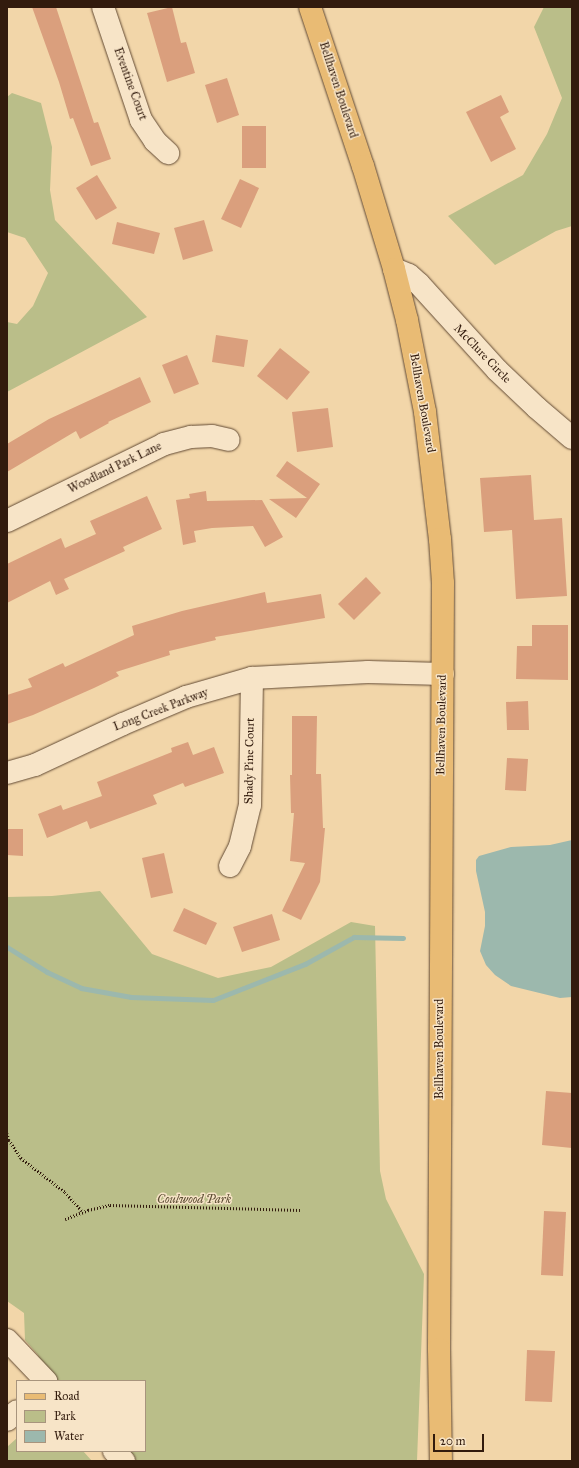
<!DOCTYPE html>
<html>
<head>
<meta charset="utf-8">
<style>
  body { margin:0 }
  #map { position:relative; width:579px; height:1468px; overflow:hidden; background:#f2d6a9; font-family:"IM FELL Great Primer",serif }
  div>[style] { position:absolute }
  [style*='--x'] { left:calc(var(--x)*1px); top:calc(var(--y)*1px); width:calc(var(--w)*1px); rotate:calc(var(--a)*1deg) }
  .green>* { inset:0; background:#babe89 }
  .water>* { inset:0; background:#9cb8ad }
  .stream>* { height:5px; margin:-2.5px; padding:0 2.5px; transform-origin:2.5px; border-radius:2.5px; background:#9cb8ad }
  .building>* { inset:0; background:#da9f7d }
  .path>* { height:2.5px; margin-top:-1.25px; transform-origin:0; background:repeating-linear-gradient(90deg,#321b0d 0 1px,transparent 0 3px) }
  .roads { filter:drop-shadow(0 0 1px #624a34) drop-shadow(0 0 1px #624a34) }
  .minor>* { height:22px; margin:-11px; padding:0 11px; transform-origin:11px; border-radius:11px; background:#f7e4c7 }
  .major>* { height:22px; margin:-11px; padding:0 11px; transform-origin:11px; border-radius:11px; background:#e9bb74 }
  span { translate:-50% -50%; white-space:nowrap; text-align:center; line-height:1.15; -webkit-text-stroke:3px #f7e4c7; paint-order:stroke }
  .street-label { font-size:12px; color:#321b0d }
  .park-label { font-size:12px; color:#5b4c32; font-style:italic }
  .frame { position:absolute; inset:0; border:8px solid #321b0d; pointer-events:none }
  .legend { position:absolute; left:16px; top:1380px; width:130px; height:72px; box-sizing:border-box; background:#f7e4c7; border:1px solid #a8947d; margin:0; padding:5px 7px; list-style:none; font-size:12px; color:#321b0d }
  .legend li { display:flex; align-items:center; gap:8px; height:20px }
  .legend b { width:20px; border:1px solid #a8947d }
  .scale { position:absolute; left:433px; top:1434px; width:51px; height:18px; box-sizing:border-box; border:2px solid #321b0d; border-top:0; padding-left:5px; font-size:12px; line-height:14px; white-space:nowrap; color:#321b0d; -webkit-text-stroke:3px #f7e4c7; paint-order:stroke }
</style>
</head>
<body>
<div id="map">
  <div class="green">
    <div style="clip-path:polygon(544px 7px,572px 7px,572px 226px,556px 231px,495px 265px,448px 216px,523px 175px,547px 134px,562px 98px,534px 27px)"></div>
    <div style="clip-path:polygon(12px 93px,41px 103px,52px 147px,50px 190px,55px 220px,147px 317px,7px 392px,7px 322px,17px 324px,33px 306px,48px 273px,25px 238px,7px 232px,7px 97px)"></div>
    <div style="clip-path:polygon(100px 891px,152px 954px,218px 978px,271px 967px,351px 922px,375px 926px,380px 1171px,386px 1199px,424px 1274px,417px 1461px,124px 1461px,114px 1451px,145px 1451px,145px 1381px,47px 1381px,38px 1355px,25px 1340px,24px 1313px,7px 1301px,7px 897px,52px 896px)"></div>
    <div style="clip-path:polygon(17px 1438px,17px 1451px,83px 1451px,92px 1461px,7px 1461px,7px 1447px)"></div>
  </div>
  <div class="water">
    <div style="clip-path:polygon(572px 840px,572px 997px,560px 998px,511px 986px,495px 975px,486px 965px,480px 951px,485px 926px,485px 912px,476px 871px,476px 860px,479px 856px,511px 847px,550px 845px)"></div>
  </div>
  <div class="stream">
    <div style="--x:7;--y:947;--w:47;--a:32"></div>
    <div style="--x:47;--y:972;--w:38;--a:25"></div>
    <div style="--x:81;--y:988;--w:51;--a:10.2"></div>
    <div style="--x:131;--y:997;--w:82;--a:2.1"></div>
    <div style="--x:213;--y:1000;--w:99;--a:-21.4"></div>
    <div style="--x:305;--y:964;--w:56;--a:-28.9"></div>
    <div style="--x:354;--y:937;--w:49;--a:1.2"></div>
  </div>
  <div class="building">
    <div style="clip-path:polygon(32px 7px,56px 7px,94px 123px,98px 122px,111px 159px,91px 166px,73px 118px,70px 119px,59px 82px)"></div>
    <div style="clip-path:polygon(172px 7px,181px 43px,186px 42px,195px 73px,167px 82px,147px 13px)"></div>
    <div style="clip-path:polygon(227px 78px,239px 115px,217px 123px,205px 85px)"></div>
    <div style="clip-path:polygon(501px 95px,509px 112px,500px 117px,516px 149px,491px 162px,466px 112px)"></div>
    <div style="clip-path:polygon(242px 126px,266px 126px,266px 168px,242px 168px)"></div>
    <div style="clip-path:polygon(97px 175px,117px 208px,96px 220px,76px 188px)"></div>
    <div style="clip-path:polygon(240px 179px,259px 188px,241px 228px,221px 219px)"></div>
    <div style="clip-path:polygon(204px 220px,213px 251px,183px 260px,174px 228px)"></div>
    <div style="clip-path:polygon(117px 222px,160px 233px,154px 254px,112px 244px)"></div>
    <div style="clip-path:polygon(216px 335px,248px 340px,244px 367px,212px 362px)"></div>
    <div style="clip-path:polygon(280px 348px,310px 372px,287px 400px,257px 376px)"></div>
    <div style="clip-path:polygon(187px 355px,199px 384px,174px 394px,162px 365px)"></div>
    <div style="clip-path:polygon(140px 377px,151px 402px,108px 422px,109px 423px,80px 439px,76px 431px,7px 472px,7px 444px,49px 419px)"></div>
    <div style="clip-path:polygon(328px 408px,333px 447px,297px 452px,292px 412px)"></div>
    <div style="clip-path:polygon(287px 461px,320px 484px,296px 518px,269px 499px,307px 498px,276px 476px)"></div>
    <div style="clip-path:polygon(531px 475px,534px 520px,562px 518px,567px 596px,516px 599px,512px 530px,484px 532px,480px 478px)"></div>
    <div style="clip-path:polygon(206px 491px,207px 501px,262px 500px,283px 537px,265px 547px,253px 526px,212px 528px,194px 531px,196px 542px,183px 545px,176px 500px,190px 498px,189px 494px)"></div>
    <div style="clip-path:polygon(147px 496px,162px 529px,123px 547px,125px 551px,64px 579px,69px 589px,56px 595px,50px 581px,7px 603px,7px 564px,61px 538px,65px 548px,96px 534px,90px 521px)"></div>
    <div style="clip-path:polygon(366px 577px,381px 593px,354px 620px,338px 604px)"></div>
    <div style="clip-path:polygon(265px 592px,267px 603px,321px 594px,325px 618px,215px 637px,216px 640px,169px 651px,170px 655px,116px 672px,119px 676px,94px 688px,33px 715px,7px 724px,7px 695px,32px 687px,28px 679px,63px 663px,65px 667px,134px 635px,132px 626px,182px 611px)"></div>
    <div style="clip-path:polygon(532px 625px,568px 625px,568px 680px,516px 679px,517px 646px,532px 646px)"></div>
    <div style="clip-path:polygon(528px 701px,529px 730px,507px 730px,506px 702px)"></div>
    <div style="clip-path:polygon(292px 716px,317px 716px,316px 774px,321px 774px,323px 828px,325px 828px,320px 882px,301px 920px,282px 911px,305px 863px,290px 861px,294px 813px,291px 813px,290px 775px,292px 775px)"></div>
    <div style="clip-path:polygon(188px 742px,193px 755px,214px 747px,224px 773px,185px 787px,183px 783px,153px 795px,157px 804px,90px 829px,87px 821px,47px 838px,38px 814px,61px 805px,63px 810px,102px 796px,97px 782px,172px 752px,171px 748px)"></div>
    <div style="clip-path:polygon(507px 758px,528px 759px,526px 791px,505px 790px)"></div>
    <div style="clip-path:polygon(7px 829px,23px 829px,23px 856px,7px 855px)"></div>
    <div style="clip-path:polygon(164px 853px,173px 893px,151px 898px,142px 858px)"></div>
    <div style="clip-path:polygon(184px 908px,217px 923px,206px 945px,173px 931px)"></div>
    <div style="clip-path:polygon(272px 914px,280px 940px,242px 952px,233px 927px)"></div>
    <div style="clip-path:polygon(546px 1091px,572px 1093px,572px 1148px,542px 1145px)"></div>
    <div style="clip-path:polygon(544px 1211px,566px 1212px,563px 1276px,541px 1275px)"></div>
    <div style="clip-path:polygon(527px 1350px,555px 1351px,552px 1402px,525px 1401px)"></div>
  </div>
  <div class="path">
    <div style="--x:7;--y:1133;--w:7;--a:74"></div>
    <div style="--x:9;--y:1140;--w:4;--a:124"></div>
    <div style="--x:9;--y:1140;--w:22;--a:56"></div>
    <div style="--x:21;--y:1158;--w:56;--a:37.7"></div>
    <div style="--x:65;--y:1192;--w:27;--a:48"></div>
    <div style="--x:65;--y:1219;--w:25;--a:-21"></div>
    <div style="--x:88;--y:1210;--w:23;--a:-13"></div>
    <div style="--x:110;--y:1205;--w:190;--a:1.5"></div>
  </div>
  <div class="roads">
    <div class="minor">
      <div style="--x:103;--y:7;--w:119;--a:71.4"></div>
      <div style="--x:141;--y:120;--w:25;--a:56"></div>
      <div style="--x:155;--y:141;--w:18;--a:43"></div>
      <div style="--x:394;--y:269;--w:16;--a:22"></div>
      <div style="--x:409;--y:275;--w:13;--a:42"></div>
      <div style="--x:419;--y:284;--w:116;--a:47.8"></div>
      <div style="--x:497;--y:370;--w:55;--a:43.5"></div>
      <div style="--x:537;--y:408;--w:46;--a:40.6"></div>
      <div style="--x:7;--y:521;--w:175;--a:-26.1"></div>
      <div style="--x:164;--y:444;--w:28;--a:-15"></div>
      <div style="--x:191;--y:437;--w:21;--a:-3"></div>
      <div style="--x:212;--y:436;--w:17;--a:13"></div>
      <div style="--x:7;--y:773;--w:29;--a:-16"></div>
      <div style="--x:35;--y:765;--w:97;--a:-25"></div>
      <div style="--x:123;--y:724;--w:69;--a:-23.2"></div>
      <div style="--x:186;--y:697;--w:69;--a:-16.1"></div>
      <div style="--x:252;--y:678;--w:116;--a:-3"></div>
      <div style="--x:368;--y:672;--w:75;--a:1.5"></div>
      <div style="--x:230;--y:866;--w:22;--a:-63"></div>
      <div style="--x:240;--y:846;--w:42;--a:-76.3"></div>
      <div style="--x:250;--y:805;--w:127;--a:-89.1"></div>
      <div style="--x:7;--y:1340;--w:57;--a:46.4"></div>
      <div style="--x:7;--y:1420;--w:13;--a:-42"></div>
      <div style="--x:114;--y:1451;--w:14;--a:45"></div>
    </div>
    <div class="major">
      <div style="--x:310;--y:7;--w:168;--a:71.6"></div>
      <div style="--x:363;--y:166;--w:108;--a:73.2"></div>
      <div style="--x:394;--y:269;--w:53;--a:75.7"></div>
      <div style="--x:407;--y:320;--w:94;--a:78.9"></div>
      <div style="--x:425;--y:412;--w:128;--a:83.3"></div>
      <div style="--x:440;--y:539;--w:44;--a:86.1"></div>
      <div style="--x:443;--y:583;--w:766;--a:90.3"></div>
      <div style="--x:439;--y:1349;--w:112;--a:89"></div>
    </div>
  </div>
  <div class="street-label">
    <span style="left:130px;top:84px;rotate:70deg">Eventine Court</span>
    <span style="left:338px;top:90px;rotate:72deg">Bellhaven Boulevard</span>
    <span style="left:482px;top:354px;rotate:46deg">McClure Circle</span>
    <span style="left:422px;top:403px;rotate:80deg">Bellhaven Boulevard</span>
    <span style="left:115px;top:468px;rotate:-26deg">Woodland Park Lane</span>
    <span style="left:161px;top:710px;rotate:-21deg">Long Creek Parkway</span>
    <span style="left:442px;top:725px;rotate:-89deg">Bellhaven Boulevard</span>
    <span style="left:250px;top:761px;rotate:-89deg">Shady Pine Court</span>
    <span style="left:440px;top:1049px;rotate:-90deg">Bellhaven Boulevard</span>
  </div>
  <div class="park-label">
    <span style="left:194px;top:1200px">Coulwood Park</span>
  </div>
  <div class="frame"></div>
  <ul class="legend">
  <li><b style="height:5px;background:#e9bb74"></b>Road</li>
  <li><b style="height:11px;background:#babe89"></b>Park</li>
  <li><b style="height:11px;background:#9cb8ad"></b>Water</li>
  </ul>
  <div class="scale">20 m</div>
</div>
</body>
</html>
